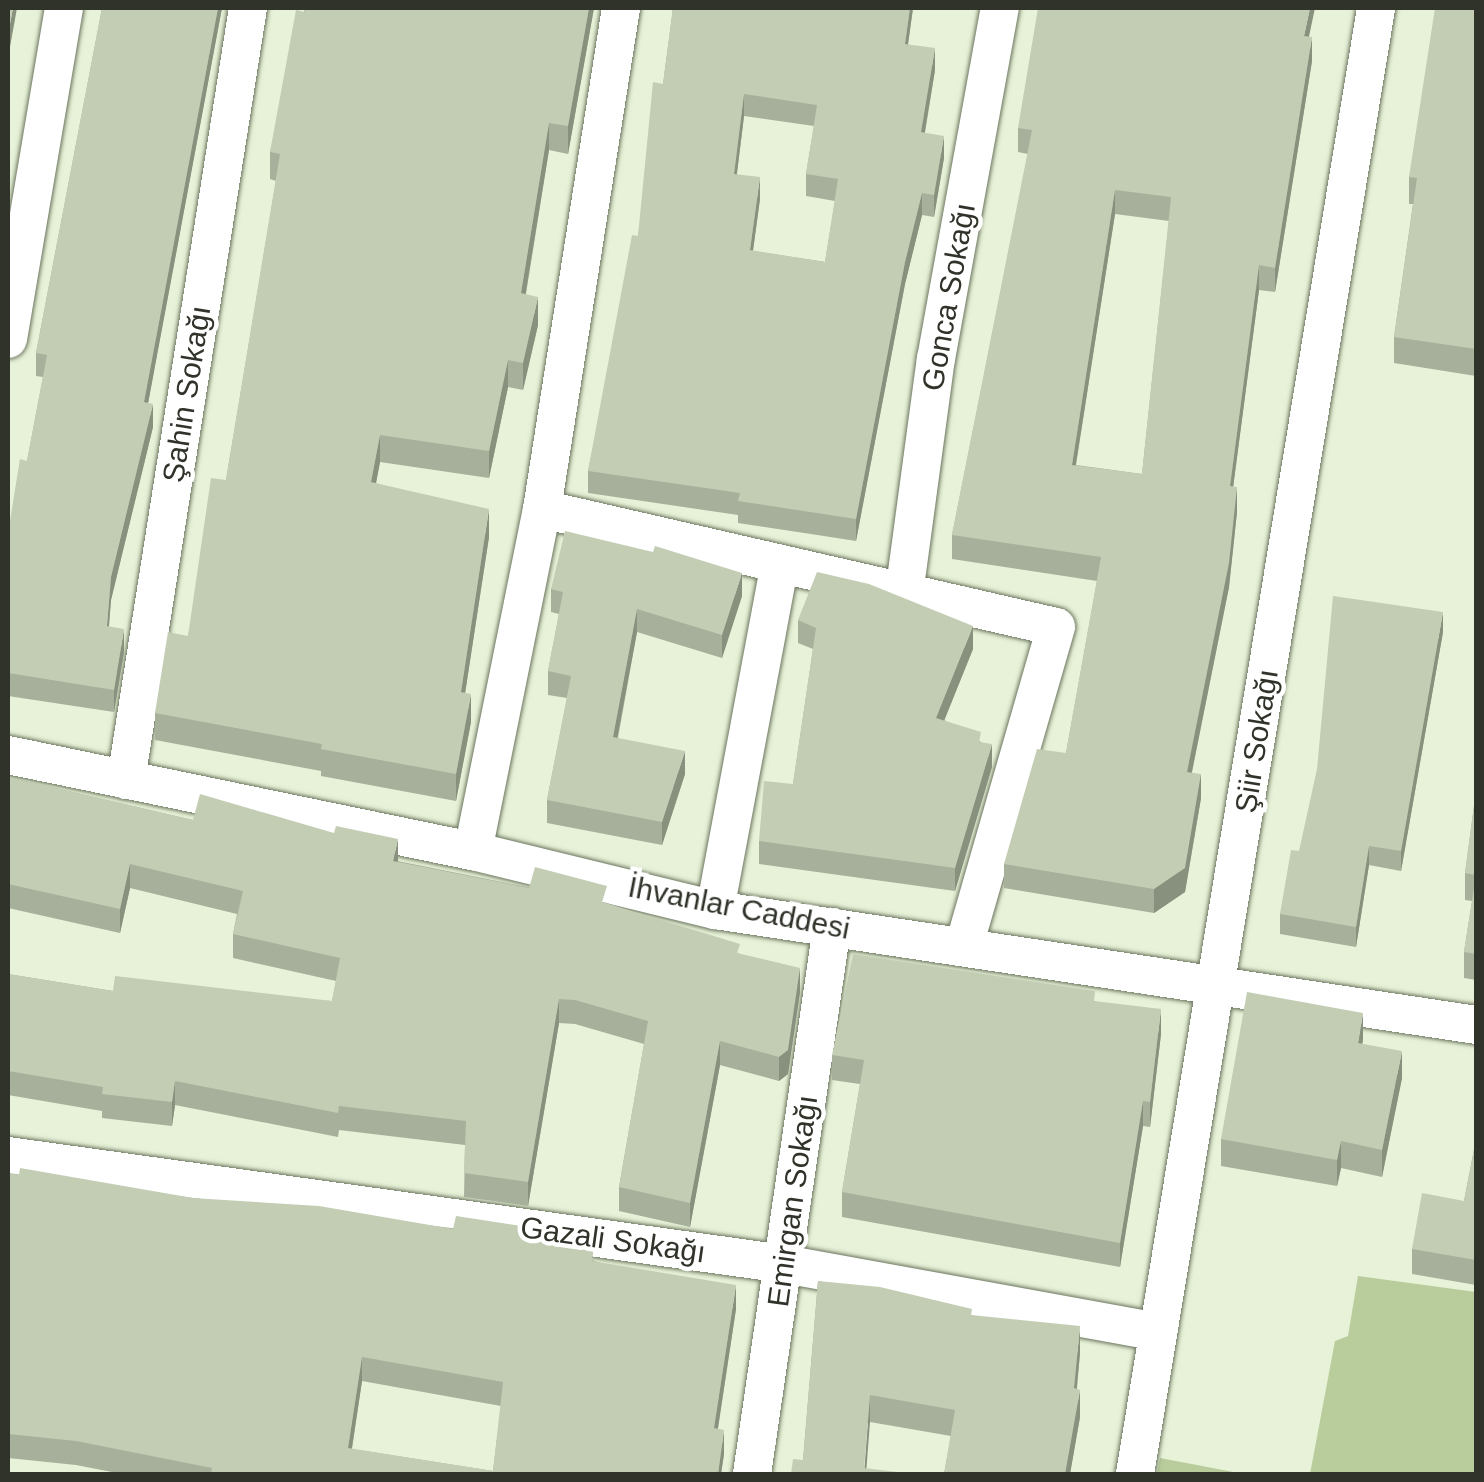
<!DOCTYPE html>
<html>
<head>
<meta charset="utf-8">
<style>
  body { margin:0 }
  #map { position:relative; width:1484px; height:1482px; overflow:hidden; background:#e7f2d8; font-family:Arial,sans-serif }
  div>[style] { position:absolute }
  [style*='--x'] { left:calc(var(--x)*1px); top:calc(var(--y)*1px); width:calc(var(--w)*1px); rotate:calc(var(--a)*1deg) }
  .green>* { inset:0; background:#b8cd9b }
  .roads { filter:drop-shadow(0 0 2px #6b755e) drop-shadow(0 0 2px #6b755e) }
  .street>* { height:38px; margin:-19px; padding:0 19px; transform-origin:19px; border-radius:19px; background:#fff }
  .wall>* { inset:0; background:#a7b09b }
  .shaded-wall>* { inset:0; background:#88907e }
  .building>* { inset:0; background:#c2cdb4 }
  span { translate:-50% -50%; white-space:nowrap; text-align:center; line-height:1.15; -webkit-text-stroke:9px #fff; paint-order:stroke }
  .street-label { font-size:30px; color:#2f3329 }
  .frame { position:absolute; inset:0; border:10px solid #2f3329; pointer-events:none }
</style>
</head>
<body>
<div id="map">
  <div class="green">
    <div style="clip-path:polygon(1358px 1276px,1476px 1292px,1475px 1474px,1310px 1474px,1335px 1341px,1348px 1336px)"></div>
    <div style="clip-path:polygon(1160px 1458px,1244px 1474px,1157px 1474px)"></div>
  </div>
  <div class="roads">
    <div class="street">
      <div style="--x:8;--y:339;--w:336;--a:-80.4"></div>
      <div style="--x:542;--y:509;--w:527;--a:12.93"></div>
      <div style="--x:1056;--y:627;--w:332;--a:106.1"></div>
      <div style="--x:905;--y:587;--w:230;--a:-82.3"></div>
      <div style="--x:936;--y:359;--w:357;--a:-79.7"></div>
      <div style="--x:8;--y:755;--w:475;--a:11.7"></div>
      <div style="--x:473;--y:851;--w:249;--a:13.7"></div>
      <div style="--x:715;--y:910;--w:770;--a:8.59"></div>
      <div style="--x:126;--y:780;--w:782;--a:-81.02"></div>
      <div style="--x:473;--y:851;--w:349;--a:-78.6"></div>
      <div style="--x:542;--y:509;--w:507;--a:-81.04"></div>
      <div style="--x:715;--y:910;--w:352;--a:-79.4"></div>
      <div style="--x:8;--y:1156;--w:783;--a:7.92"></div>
      <div style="--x:784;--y:1264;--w:379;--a:10.3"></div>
      <div style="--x:752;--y:1474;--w:553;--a:-81.68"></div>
      <div style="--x:1135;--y:1474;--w:1486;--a:-80.66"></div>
    </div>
  </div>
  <div class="wall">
    <div style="clip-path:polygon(102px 8px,222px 8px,148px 403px,153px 427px,111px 600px,109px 626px,124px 652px,114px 712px,8px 696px,8px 533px,27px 461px,43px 377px,36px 376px,36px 353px)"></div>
    <div style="clip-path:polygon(305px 8px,594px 8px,568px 154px,549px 150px,526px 294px,538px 325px,523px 390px,508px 387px,489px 478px,380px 462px,376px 483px,489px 537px,465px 693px,471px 722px,456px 801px,321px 776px,321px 771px,155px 740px,155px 713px,188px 636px,226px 480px,276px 181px,270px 179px,270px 152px)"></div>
    <div style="clip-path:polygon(evenodd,673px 8px,913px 8px,908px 44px,935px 70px,925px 133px,944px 158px,934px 217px,922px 215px,905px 284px,856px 541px,738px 523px,738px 515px,588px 493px,588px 471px,638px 236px,663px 84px,673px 8px,744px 116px,814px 126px,806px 174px,806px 196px,835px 201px,825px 262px,753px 251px,760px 199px,737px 174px,744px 116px)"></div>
    <div style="clip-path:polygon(1476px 8px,1476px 376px,1394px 363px,1394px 337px,1413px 204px,1409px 204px,1409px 177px)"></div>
    <div style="clip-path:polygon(evenodd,1309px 36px,1312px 61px,1275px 292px,1259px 290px,1233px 487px,1237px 512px,1229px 587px,1192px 772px,1201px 798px,1185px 892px,1154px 913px,1004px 888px,1004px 864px,1066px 753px,1097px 581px,952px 559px,952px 535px,1028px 154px,1018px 152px,1018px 128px,1309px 36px,1115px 214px,1169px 221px,1142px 474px,1076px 465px,1115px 214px)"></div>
    <div style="clip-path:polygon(551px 589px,742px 596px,722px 658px,637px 632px,618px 738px,685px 774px,662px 845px,547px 823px,547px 800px,567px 698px,548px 695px,548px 671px,559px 614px,551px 612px)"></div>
    <div style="clip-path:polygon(798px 620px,973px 649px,944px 720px,981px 742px,992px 767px,955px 891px,759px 864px,759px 841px,793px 784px,813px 649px,798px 643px)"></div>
    <div style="clip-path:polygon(1443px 632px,1401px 871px,1369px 865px,1356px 947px,1280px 934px,1280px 914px,1299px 851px)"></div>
    <div style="clip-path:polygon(8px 777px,193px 820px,607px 903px,740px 954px,800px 992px,788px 1074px,779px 1081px,720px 1065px,690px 1227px,619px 1211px,619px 1187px,644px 1044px,575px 1024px,559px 1023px,528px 1206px,464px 1197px,465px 1145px,339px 1130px,338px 1137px,175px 1105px,172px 1126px,102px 1118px,102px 1111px,8px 1095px,8px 974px,113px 991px,332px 1001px,336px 981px,233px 958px,233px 934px,237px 914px,130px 888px,120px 933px,8px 908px)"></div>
    <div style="clip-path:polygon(1476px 791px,1476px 980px,1464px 978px,1464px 952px,1472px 901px,1465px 900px,1465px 873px)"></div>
    <div style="clip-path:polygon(1095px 1001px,1161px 1034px,1150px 1127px,1143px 1126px,1120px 1267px,842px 1217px,842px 1192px,860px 1084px,832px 1080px,832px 1055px)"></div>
    <div style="clip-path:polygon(1363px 1040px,1362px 1044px,1402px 1078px,1382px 1177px,1341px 1168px,1337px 1186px,1221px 1166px,1221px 1139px)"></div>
    <div style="clip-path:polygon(1476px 1139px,1476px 1285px,1412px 1274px,1412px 1249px,1464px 1201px)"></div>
    <div style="clip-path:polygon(evenodd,8px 1173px,193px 1198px,521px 1236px,736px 1309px,718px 1429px,724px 1454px,721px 1474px,122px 1474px,76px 1465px,8px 1458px,8px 1173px,362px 1381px,501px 1406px,493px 1471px,352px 1449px,362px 1381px)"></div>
    <div style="clip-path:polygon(818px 1281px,972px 1315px,1080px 1353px,1077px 1389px,1080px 1417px,1070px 1474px,944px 1474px,951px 1436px,870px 1422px,803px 1460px)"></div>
  </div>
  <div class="shaded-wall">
    <div style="clip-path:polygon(13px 8px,17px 8px,8px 58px,8px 34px)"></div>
    <div style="clip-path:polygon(218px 8px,222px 8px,144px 425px,144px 402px)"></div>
    <div style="clip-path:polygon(589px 8px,594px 8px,568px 154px,568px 126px)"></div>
    <div style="clip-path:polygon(910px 8px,913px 8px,905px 66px,905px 44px)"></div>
    <div style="clip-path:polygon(1310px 8px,1315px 8px,1304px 60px,1304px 36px)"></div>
    <div style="clip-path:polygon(1312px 37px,1312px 61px,1275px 292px,1275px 268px)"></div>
    <div style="clip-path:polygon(935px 48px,935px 70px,921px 154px,921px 132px)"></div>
    <div style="clip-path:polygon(744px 94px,744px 116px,734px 196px,734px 174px)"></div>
    <div style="clip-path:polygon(549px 123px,549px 150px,521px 321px,521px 293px)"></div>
    <div style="clip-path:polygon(944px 136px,944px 158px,934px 217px,934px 195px)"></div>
    <div style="clip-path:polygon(760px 177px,760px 199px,750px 272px,750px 250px)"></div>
    <div style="clip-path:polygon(1115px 190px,1115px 214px,1072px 489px,1072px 465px)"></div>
    <div style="clip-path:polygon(922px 193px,922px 215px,905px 284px,856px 541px,856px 519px,905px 262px)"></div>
    <div style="clip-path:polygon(1259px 265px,1259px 290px,1230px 511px,1230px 486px)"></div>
    <div style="clip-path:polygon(538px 297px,538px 325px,523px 390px,523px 363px)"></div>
    <div style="clip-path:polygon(508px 360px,508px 387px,489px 478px,489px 451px)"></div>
    <div style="clip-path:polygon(153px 404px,153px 427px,111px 600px,107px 649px,107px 626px,111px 577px)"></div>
    <div style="clip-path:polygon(380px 435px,380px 462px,371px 509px,371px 482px)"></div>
    <div style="clip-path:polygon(1237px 487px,1237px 512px,1229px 587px,1187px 796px,1187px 772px)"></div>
    <div style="clip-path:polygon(489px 509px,489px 537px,461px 720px,461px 692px)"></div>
    <div style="clip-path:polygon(742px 573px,742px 596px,722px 658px,722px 635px)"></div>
    <div style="clip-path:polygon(637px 609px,637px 632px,613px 760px,613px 737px)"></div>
    <div style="clip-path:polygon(1443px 612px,1443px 632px,1401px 871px,1401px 851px)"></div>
    <div style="clip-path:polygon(973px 626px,973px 649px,936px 741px,936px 718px)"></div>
    <div style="clip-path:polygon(124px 629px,124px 652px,114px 712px,114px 690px)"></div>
    <div style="clip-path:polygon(471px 694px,471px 722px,456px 801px,456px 774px)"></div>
    <div style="clip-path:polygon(992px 744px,992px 767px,955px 891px,955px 868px)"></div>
    <div style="clip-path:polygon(685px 751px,685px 774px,662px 845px,662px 822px)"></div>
    <div style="clip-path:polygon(1201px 774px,1201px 798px,1185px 892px,1154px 913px,1154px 889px)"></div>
    <div style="clip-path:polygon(398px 839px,398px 863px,393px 861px)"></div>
    <div style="clip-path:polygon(1369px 846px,1369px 865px,1356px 947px,1356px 927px)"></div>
    <div style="clip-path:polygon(130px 864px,130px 888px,120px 933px,120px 909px)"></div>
    <div style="clip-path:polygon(800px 968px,800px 992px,788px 1074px,779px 1081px,779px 1057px)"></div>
    <div style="clip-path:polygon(559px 999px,559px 1023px,528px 1206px,528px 1182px)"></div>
    <div style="clip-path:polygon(1161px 1009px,1161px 1034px,1150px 1127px,1150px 1102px)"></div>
    <div style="clip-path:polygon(1363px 1013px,1363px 1040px,1358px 1070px,1358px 1043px)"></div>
    <div style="clip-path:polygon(720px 1041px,720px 1065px,690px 1227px,690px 1203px)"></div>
    <div style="clip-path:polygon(1402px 1051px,1402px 1078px,1382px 1177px,1382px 1150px)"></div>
    <div style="clip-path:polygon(175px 1081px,175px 1105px,172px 1126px,172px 1102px)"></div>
    <div style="clip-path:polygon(1143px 1101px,1143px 1126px,1120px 1267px,1120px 1243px)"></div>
    <div style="clip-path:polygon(1341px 1141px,1341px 1168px,1337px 1186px,1337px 1160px)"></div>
    <div style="clip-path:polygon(736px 1285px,736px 1309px,714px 1453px,714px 1428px)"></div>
    <div style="clip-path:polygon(1080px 1326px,1080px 1353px,1074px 1415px,1074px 1388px)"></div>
    <div style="clip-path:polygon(362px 1357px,362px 1381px,348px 1473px,348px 1448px)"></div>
    <div style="clip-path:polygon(1080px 1390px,1080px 1417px,1070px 1474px,1065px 1474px)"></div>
    <div style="clip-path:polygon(870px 1395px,870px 1422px,866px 1474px,864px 1474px)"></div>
    <div style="clip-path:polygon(724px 1430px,724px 1454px,721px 1474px,718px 1474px)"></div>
  </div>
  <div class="building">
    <div style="clip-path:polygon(8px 8px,13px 8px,8px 34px)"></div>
    <div style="clip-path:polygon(102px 8px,218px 8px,144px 402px,153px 404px,111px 577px,107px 626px,124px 629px,114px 690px,8px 673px,8px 533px,20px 459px,27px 461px,47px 355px,36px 353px)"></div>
    <div style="clip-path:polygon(305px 8px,589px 8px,568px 126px,549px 123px,521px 293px,538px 297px,523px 363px,508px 360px,489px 451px,380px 435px,371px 482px,489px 509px,461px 692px,471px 694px,456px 774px,321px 749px,322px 744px,155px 713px,168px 632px,188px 636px,211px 478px,226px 480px,280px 154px,270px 152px,296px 10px,305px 12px)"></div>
    <div style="clip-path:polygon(evenodd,673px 8px,910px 8px,905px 44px,935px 48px,921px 132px,944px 136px,934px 195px,922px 193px,905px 262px,856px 519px,738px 501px,740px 493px,588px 471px,632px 235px,638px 236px,653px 82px,663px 84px,673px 8px,744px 94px,817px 105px,806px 174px,838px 179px,825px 262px,750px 250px,760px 177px,734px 174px,744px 94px)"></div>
    <div style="clip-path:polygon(evenodd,1038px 8px,1310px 8px,1304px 36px,1312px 37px,1275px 268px,1259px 265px,1230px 486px,1237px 487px,1229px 563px,1187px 772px,1201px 774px,1185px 868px,1154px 889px,1004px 864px,1037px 749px,1066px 753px,1101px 557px,952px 535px,1032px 130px,1018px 128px,1038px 8px,1115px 190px,1171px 197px,1142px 474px,1072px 465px,1115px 190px)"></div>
    <div style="clip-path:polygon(1435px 8px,1476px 8px,1476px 349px,1394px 337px,1417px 178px,1409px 177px)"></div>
    <div style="clip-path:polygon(565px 531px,653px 552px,655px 546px,742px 573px,722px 635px,637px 609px,613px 737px,685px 751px,662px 822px,547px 800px,571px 676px,548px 671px,563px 592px,551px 589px)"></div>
    <div style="clip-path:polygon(817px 572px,869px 584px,973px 626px,936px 718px,981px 732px,979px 742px,992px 744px,955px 868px,759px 841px,764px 781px,793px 784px,816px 628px,798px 620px)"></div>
    <div style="clip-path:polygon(1333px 596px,1443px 612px,1401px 851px,1369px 846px,1356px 927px,1280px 914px,1291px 850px,1299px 851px,1317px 769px)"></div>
    <div style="clip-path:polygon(8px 777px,193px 820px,200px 794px,334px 833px,336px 826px,398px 839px,393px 861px,529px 888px,535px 867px,607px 886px,602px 902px,740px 944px,737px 953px,800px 968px,788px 1050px,779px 1057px,720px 1041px,690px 1203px,619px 1187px,648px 1021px,575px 1000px,559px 999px,528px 1182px,464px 1173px,466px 1121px,339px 1106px,338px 1113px,175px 1081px,172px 1102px,102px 1094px,103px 1087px,8px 1071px,8px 974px,113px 991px,115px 976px,332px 1001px,340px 958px,233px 934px,243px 891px,130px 864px,120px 909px,8px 884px)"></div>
    <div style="clip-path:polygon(1476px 791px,1476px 954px,1464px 952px,1476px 875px,1465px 873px)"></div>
    <div style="clip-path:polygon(853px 954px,1095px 991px,1094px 1001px,1161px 1009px,1150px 1102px,1143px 1101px,1120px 1243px,842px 1192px,864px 1060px,832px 1055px)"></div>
    <div style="clip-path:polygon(1247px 992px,1363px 1013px,1358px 1043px,1402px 1051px,1382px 1150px,1341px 1141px,1337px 1160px,1221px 1139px)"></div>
    <div style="clip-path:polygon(1476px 1139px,1476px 1260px,1412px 1249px,1422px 1193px,1464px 1201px)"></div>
    <div style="clip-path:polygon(evenodd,20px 1168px,193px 1198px,319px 1206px,453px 1229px,456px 1216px,521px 1226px,519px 1236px,594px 1246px,592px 1261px,736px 1285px,714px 1428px,724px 1430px,718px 1474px,211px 1474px,212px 1468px,76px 1441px,8px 1434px,8px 1173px,19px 1175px,20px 1168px,362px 1357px,503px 1382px,493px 1471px,348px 1448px,362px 1357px)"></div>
    <div style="clip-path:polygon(818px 1281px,880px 1287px,972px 1309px,971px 1315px,1080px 1326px,1074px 1388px,1080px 1390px,1065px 1474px,944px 1474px,955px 1410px,870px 1395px,864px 1468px,914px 1474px,791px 1474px,793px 1459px,803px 1460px)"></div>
  </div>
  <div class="street-label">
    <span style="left:949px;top:297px;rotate:-80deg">Gonca Sokağı</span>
    <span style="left:187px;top:394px;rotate:-81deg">Şahin Sokağı</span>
    <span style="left:1257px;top:741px;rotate:-81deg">Şiir Sokağı</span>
    <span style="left:739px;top:908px;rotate:11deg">İhvanlar Caddesi</span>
    <span style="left:793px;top:1201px;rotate:-82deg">Emirgan Sokağı</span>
    <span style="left:613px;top:1240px;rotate:8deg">Gazali Sokağı</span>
  </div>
  <div class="frame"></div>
</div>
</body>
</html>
